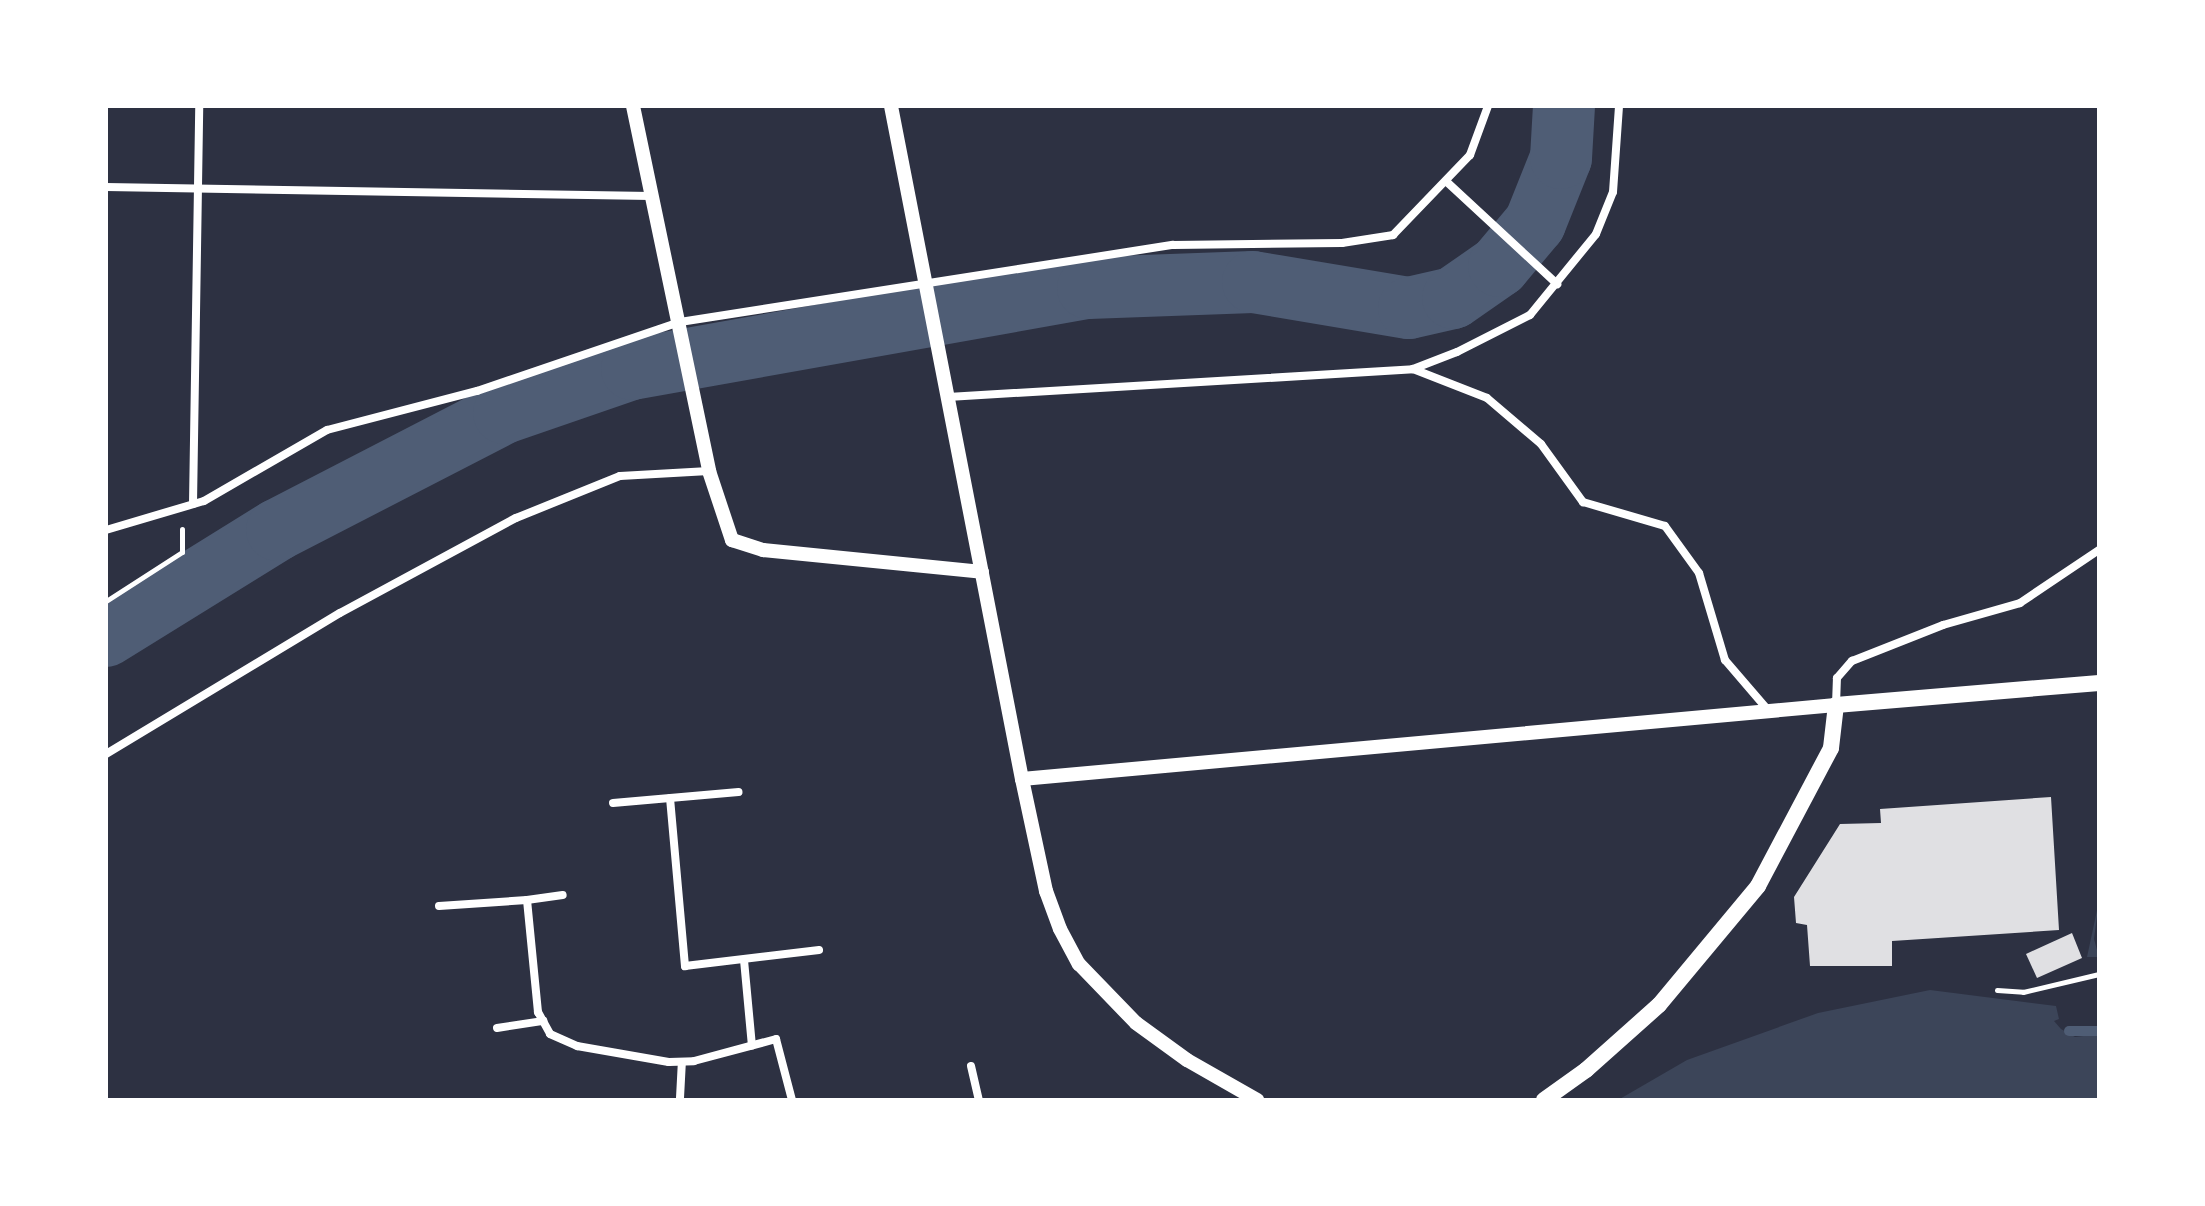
<!DOCTYPE html>
<html>
<head>
<meta charset="utf-8">
<style>
  body { margin:0 }
  #map { position:relative; width:2205px; height:1206px; overflow:hidden; background:#2d3142; font-family:Georgia,serif }
  div>[style] { position:absolute }
  [style*='--x'] { left:calc(var(--x)*1px); top:calc(var(--y)*1px); width:calc(var(--w)*1px); rotate:calc(var(--a)*1deg) }
  .green>* { inset:0; background:#3c4559 }
  .stream>* { height:10px; margin:-5px; padding:0 5px; transform-origin:5px; border-radius:5px; background:#4f5d75 }
  .river>* { height:62px; margin:-31px; padding:0 31px; transform-origin:31px; border-radius:31px; background:#4f5d75 }
  .building>* { inset:0; background:#e0e0e3 }
  .path>* { height:5px; margin:-2.5px; padding:0 2.5px; transform-origin:2.5px; border-radius:2.5px; background:#fff }
  .minor>* { height:8px; margin:-4px; padding:0 4px; transform-origin:4px; border-radius:4px; background:#fff }
  .tertiary>* { height:14px; margin:-7px; padding:0 7px; transform-origin:7px; border-radius:7px; background:#fff }
  .secondary>* { height:16px; margin:-8px; padding:0 8px; transform-origin:8px; border-radius:8px; background:#fff }
  span { translate:-50% -50%; white-space:nowrap; text-align:center; line-height:1.15; -webkit-text-stroke:8px #fff; paint-order:stroke }
  .frame { position:absolute; inset:0; border:108px solid #fff; pointer-events:none }
</style>
</head>
<body>
<div id="map">
  <div class="green">
    <div style="clip-path:polygon(2099px 901px,2094px 939px,2099px 957px,2087px 957px)"></div>
    <div style="clip-path:polygon(1930px 990px,2056px 1006px,2059px 1019px,2054px 1021px,2061px 1029px,2075px 1037px,2099px 1034px,2099px 1100px,1618px 1100px,1687px 1060px,1818px 1013px)"></div>
  </div>
  <div class="stream">
    <div style="--x:2069;--y:1031;--w:30;--a:0"></div>
  </div>
  <div class="river">
    <div style="--x:106;--y:636;--w:201;--a:-31.8"></div>
    <div style="--x:277;--y:530;--w:255;--a:-27.3"></div>
    <div style="--x:504;--y:413;--w:135;--a:-19"></div>
    <div style="--x:632;--y:369;--w:463;--a:-10.1"></div>
    <div style="--x:1088;--y:288;--w:165;--a:-2.1"></div>
    <div style="--x:1253;--y:282;--w:158;--a:9.5"></div>
    <div style="--x:1409;--y:308;--w:45;--a:-12.8"></div>
    <div style="--x:1453;--y:298;--w:56;--a:-34.8"></div>
    <div style="--x:1499;--y:266;--w:56;--a:-50.1"></div>
    <div style="--x:1535;--y:223;--w:70;--a:-68.2"></div>
    <div style="--x:1561;--y:158;--w:52;--a:-86.7"></div>
  </div>
  <div class="building">
    <div style="clip-path:polygon(2051px 797px,2059px 930px,1892px 941px,1892px 966px,1810px 966px,1807px 925px,1796px 923px,1794px 897px,1840px 824px,1881px 823px,1880px 809px)"></div>
    <div style="clip-path:polygon(2072px 933px,2082px 958px,2037px 978px,2026px 954px)"></div>
  </div>
  <div class="path">
    <div style="--x:106;--y:601;--w:90;--a:-32.8"></div>
    <div style="--x:182;--y:552;--w:23;--a:-90"></div>
    <div style="--x:1997;--y:990;--w:26;--a:4"></div>
    <div style="--x:2023;--y:992;--w:78;--a:-13.3"></div>
  </div>
  <div class="minor">
    <div style="--x:1448;--y:183;--w:149;--a:42.8"></div>
    <div style="--x:106;--y:187;--w:545;--a:0.95"></div>
    <div style="--x:1413;--y:369;--w:79;--a:21.4"></div>
    <div style="--x:1487;--y:398;--w:71;--a:40.4"></div>
    <div style="--x:1541;--y:444;--w:72;--a:54.1"></div>
    <div style="--x:1583;--y:502;--w:85;--a:16.3"></div>
    <div style="--x:1665;--y:526;--w:58;--a:54.1"></div>
    <div style="--x:1699;--y:573;--w:91;--a:73.4"></div>
    <div style="--x:1725;--y:660;--w:66;--a:49.3"></div>
    <div style="--x:948;--y:397;--w:466;--a:-3.4"></div>
    <div style="--x:1413;--y:369;--w:47;--a:-21.1"></div>
    <div style="--x:1457;--y:352;--w:82;--a:-26.9"></div>
    <div style="--x:1530;--y:315;--w:104;--a:-50.8"></div>
    <div style="--x:1596;--y:234;--w:45;--a:-68"></div>
    <div style="--x:1613;--y:192;--w:86;--a:-86"></div>
    <div style="--x:193;--y:504;--w:398;--a:-89.1"></div>
    <div style="--x:106;--y:530;--w:102;--a:-16.5"></div>
    <div style="--x:204;--y:501;--w:142;--a:-30"></div>
    <div style="--x:327;--y:430;--w:155;--a:-14.6"></div>
    <div style="--x:477;--y:391;--w:214;--a:-18.8"></div>
    <div style="--x:680;--y:322;--w:499;--a:-8.9"></div>
    <div style="--x:1173;--y:245;--w:169;--a:-0.7"></div>
    <div style="--x:1342;--y:243;--w:52;--a:-8.9"></div>
    <div style="--x:1393;--y:235;--w:111;--a:-46.1"></div>
    <div style="--x:1470;--y:155;--w:52;--a:-69.8"></div>
    <div style="--x:1836;--y:705;--w:27;--a:-88"></div>
    <div style="--x:1837;--y:678;--w:23;--a:-49"></div>
    <div style="--x:1852;--y:661;--w:98;--a:-21.6"></div>
    <div style="--x:1943;--y:625;--w:80;--a:-15.9"></div>
    <div style="--x:2020;--y:603;--w:95;--a:-33.9"></div>
    <div style="--x:106;--y:754;--w:273;--a:-31.1"></div>
    <div style="--x:340;--y:613;--w:200;--a:-28.4"></div>
    <div style="--x:516;--y:518;--w:112;--a:-22"></div>
    <div style="--x:620;--y:476;--w:89;--a:-3.2"></div>
    <div style="--x:670;--y:798;--w:169;--a:84.9"></div>
    <div style="--x:685;--y:966;--w:135;--a:-6.8"></div>
    <div style="--x:613;--y:803;--w:126;--a:-5"></div>
    <div style="--x:527;--y:900;--w:36;--a:-8"></div>
    <div style="--x:439;--y:906;--w:88;--a:-3.9"></div>
    <div style="--x:527;--y:900;--w:113;--a:84.4"></div>
    <div style="--x:538;--y:1012;--w:25;--a:61"></div>
    <div style="--x:550;--y:1034;--w:30;--a:24"></div>
    <div style="--x:577;--y:1046;--w:93;--a:9.9"></div>
    <div style="--x:669;--y:1062;--w:25;--a:-2"></div>
    <div style="--x:694;--y:1061;--w:85;--a:-15"></div>
    <div style="--x:776;--y:1039;--w:63;--a:75.3"></div>
    <div style="--x:744;--y:960;--w:86;--a:84.7"></div>
    <div style="--x:497;--y:1028;--w:47;--a:-8.7"></div>
    <div style="--x:971;--y:1066;--w:35;--a:77"></div>
    <div style="--x:680;--y:1098;--w:36;--a:-87"></div>
  </div>
  <div class="tertiary">
    <div style="--x:633;--y:106;--w:373;--a:78.2"></div>
    <div style="--x:709;--y:471;--w:73;--a:71.6"></div>
    <div style="--x:732;--y:540;--w:33;--a:18"></div>
    <div style="--x:763;--y:550;--w:220;--a:5.7"></div>
    <div style="--x:891;--y:106;--w:686;--a:78.99"></div>
    <div style="--x:1022;--y:779;--w:115;--a:77.9"></div>
    <div style="--x:1046;--y:891;--w:40;--a:69.8"></div>
    <div style="--x:1060;--y:929;--w:40;--a:62"></div>
    <div style="--x:1079;--y:964;--w:82;--a:46"></div>
    <div style="--x:1136;--y:1023;--w:63;--a:36"></div>
    <div style="--x:1187;--y:1060;--w:81;--a:29.7"></div>
    <div style="--x:1022;--y:779;--w:817;--a:-5.19"></div>
  </div>
  <div class="secondary">
    <div style="--x:1544;--y:1100;--w:52;--a:-35.5"></div>
    <div style="--x:1586;--y:1070;--w:98;--a:-41.7"></div>
    <div style="--x:1659;--y:1005;--w:155;--a:-50.2"></div>
    <div style="--x:1758;--y:886;--w:156;--a:-62.1"></div>
    <div style="--x:1831;--y:748;--w:43;--a:-83.4"></div>
    <div style="--x:1836;--y:705;--w:264;--a:-4.8"></div>
  </div>
  <div class="frame"></div>
</div>
</body>
</html>
